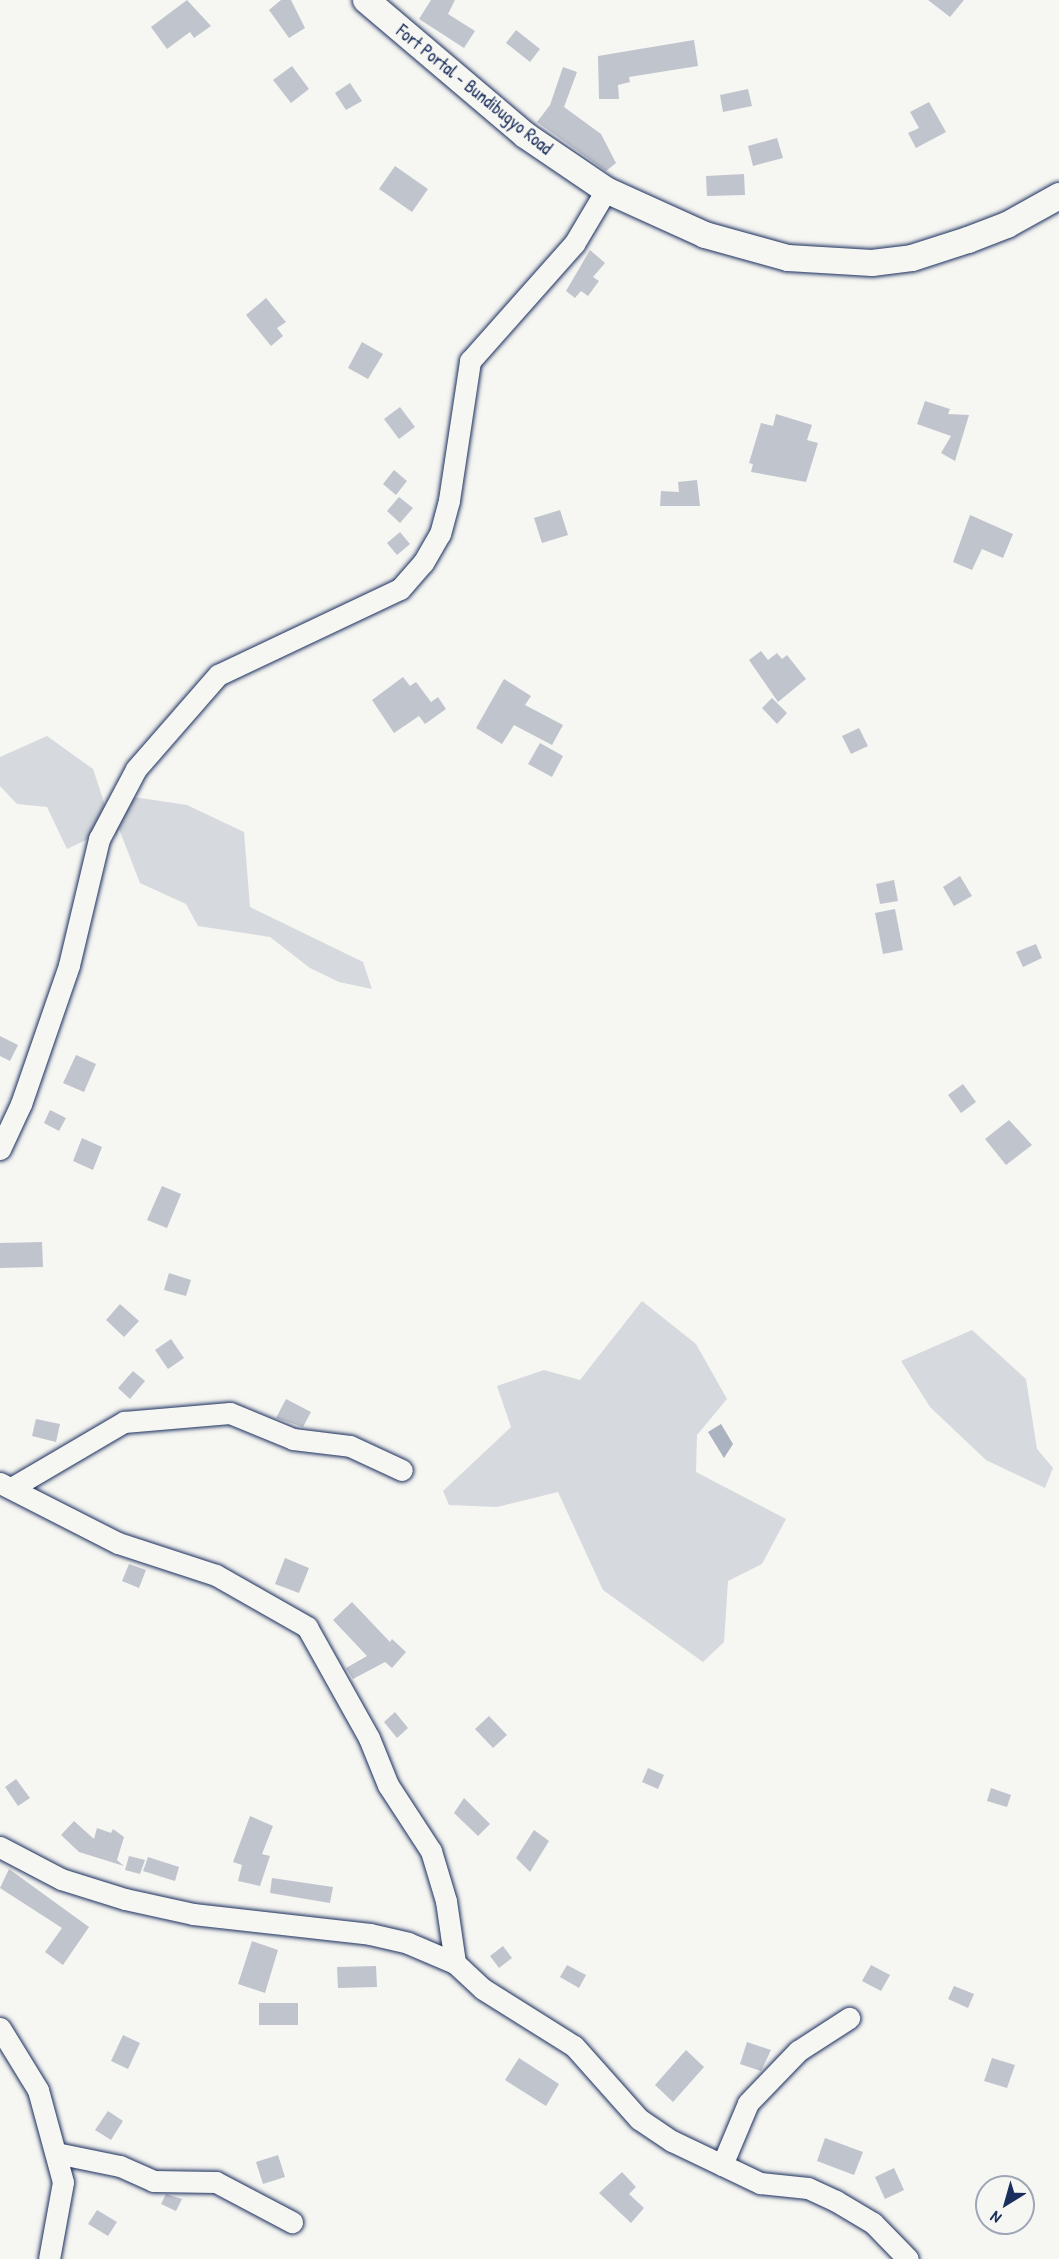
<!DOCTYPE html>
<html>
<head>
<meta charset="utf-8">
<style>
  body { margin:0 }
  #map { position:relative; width:1059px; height:2259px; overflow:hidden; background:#f6f6f2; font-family:"Patrick Hand",sans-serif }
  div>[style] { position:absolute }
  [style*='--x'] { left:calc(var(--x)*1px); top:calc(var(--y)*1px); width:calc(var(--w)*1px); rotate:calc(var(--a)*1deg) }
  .green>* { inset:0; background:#d6d9dd }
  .water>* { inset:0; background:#abb2c0 }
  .building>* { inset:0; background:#c0c4cd }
  .roads { filter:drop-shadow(0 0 2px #1b2f5e) drop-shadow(0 0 2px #1b2f5e) }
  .minor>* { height:21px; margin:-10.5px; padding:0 10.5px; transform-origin:10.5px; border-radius:10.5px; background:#f6f6f2 }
  .major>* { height:26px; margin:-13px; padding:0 13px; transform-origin:13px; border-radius:13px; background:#f6f6f2 }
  span { translate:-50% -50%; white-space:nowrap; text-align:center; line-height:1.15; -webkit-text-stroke:5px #f6f6f2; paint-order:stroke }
  .street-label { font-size:18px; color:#1b2f5e }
  .north { position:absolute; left:975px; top:2175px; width:60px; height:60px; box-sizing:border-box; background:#f6f6f2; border:2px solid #9ea6b7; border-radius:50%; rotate:217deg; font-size:16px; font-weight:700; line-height:24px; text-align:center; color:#1b2f5e }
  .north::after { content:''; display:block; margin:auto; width:21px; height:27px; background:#1b2f5e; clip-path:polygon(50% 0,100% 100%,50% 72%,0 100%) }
</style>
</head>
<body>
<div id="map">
  <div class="green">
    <div style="clip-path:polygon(47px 736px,93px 769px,105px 805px,88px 839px,67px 849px,47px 807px,17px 804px,0 786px,0 757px)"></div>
    <div style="clip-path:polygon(127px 796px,187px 805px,244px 832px,250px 907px,363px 962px,372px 989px,339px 982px,310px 968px,270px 937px,198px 926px,186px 904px,140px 883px,119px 829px,116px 837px,116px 817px)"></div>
    <div style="clip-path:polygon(642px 1301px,696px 1344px,727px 1399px,697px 1435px,696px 1472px,786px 1519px,762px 1564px,728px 1581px,724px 1642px,703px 1662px,603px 1590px,558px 1492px,497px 1507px,449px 1505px,443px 1491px,511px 1427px,497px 1386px,544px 1370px,580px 1380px)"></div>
    <div style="clip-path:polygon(972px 1330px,1026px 1379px,1037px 1449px,1053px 1468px,1045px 1488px,986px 1460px,930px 1407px,901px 1361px)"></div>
  </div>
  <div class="water">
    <div style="clip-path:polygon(721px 1424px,733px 1444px,724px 1458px,708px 1432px)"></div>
  </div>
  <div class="building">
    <div style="clip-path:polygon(187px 0,211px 26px,194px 38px,190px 32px,167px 49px,151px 27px)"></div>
    <div style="clip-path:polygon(281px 0,291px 0,305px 28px,289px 38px,269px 10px)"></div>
    <div style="clip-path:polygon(431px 0,455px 0,448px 14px,475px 31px,464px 48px,419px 19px)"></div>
    <div style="clip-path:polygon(928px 0,964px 0,950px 17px)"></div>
    <div style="clip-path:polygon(516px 30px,540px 49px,530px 62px,506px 43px)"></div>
    <div style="clip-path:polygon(694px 40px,698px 66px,629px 77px,630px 82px,618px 85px,619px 99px,599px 99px,598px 56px)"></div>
    <div style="clip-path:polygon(292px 66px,309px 89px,291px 103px,273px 80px)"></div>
    <div style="clip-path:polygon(563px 67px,577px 72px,564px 107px,601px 134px,616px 163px,606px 171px,537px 122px,550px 105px)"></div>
    <div style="clip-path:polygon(350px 83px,362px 101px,346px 110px,335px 93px)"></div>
    <div style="clip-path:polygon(748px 89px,752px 106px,723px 112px,720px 95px)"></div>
    <div style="clip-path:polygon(929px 102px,946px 132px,916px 148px,908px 133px,919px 128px,910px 112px)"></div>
    <div style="clip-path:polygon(777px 138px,783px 158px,753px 166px,748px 146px)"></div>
    <div style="clip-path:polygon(395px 166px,428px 189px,412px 212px,379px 189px)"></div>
    <div style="clip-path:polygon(744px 174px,745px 195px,707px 196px,706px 176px)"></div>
    <div style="clip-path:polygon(590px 250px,605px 263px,593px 277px,599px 281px,588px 296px,581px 291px,575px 298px,566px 291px)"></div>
    <div style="clip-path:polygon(266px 298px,286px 322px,277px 328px,283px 336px,271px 346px,246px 315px)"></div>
    <div style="clip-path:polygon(362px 342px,383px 354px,368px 379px,348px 368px)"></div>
    <div style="clip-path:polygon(925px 401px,950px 409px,948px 414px,969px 415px,955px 461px,941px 453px,951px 436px,917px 424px)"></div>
    <div style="clip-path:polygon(400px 407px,415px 427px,399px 439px,384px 419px)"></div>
    <div style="clip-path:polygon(776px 414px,812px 425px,807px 440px,818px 443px,806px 482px,751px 472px,753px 464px,749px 463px,761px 423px,773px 426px)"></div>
    <div style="clip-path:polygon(394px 470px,407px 481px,396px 495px,383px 484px)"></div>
    <div style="clip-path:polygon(697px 480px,700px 506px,660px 506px,661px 491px,679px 492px,678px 482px)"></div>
    <div style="clip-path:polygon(399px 497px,413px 508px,400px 523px,387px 511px)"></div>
    <div style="clip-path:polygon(560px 510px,568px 535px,542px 543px,534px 518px)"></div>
    <div style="clip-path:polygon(970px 515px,1013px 534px,1003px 558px,982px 549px,972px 570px,953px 562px)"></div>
    <div style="clip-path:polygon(400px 532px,410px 544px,397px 555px,387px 543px)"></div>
    <div style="clip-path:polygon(761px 651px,768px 660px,777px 653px,782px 659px,787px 655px,806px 679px,778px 702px,749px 660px)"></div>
    <div style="clip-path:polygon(403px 677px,410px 686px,416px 682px,431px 702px,438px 697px,446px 709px,425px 724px,419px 716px,394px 733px,372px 700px)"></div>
    <div style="clip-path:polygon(504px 679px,531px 696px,525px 705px,563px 725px,552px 745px,514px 725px,502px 744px,476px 728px)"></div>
    <div style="clip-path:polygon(772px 698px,787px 713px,777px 724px,762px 708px)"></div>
    <div style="clip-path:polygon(859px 728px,868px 746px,851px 754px,842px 736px)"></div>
    <div style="clip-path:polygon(540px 743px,563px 756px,552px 777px,528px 764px)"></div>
    <div style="clip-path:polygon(960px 876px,972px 896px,954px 906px,943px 887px)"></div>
    <div style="clip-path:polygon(894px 880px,898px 901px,880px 904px,876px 884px)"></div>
    <div style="clip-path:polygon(895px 909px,903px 950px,883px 954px,875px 913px)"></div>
    <div style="clip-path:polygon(1036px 944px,1042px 958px,1023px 967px,1016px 952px)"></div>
    <div style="clip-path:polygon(0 1036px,18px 1045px,10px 1061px,0 1056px)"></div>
    <div style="clip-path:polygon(76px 1055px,96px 1064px,84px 1092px,63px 1083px)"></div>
    <div style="clip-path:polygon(963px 1084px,976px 1102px,961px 1113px,948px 1095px)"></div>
    <div style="clip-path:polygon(50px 1110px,66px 1118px,59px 1131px,44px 1123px)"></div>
    <div style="clip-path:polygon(1009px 1120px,1032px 1145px,1006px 1165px,985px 1139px)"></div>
    <div style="clip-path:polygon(82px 1138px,102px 1147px,93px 1170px,73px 1161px)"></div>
    <div style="clip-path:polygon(162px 1186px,181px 1194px,167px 1228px,147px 1220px)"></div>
    <div style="clip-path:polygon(42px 1242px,43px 1267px,0 1268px,0 1243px)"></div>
    <div style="clip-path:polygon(169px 1273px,191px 1280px,186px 1296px,164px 1290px)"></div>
    <div style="clip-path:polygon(120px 1304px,139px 1321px,124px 1337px,106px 1320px)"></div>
    <div style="clip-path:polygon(171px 1339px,184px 1358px,168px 1369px,155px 1350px)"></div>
    <div style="clip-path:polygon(133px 1371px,145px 1381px,130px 1399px,118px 1388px)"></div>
    <div style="clip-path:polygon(286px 1399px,311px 1412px,303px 1427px,276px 1418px)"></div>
    <div style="clip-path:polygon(36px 1419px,60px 1424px,56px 1442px,32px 1436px)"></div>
    <div style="clip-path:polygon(285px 1558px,309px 1568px,299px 1593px,275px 1584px)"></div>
    <div style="clip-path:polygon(129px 1564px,146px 1570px,139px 1588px,122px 1581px)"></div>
    <div style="clip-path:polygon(352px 1602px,390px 1642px,392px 1639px,406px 1652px,392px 1668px,385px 1662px,353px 1679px,346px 1668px,367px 1656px,333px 1620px)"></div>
    <div style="clip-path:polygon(395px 1712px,408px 1728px,397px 1738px,384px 1722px)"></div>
    <div style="clip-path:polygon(489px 1716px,507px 1735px,493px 1748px,475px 1729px)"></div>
    <div style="clip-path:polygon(648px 1768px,664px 1775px,658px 1789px,642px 1782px)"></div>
    <div style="clip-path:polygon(16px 1779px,30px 1798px,18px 1806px,5px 1787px)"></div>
    <div style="clip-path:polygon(991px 1788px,1011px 1795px,1007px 1807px,987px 1801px)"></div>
    <div style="clip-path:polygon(464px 1798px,490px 1824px,478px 1836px,454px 1813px)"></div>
    <div style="clip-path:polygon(250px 1816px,273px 1826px,262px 1854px,270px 1856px,260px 1886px,238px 1881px,242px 1865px,233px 1862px)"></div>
    <div style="clip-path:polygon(74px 1821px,94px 1839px,97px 1828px,111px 1833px,113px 1829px,124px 1837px,117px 1860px,124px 1866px,79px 1852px,61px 1835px)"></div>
    <div style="clip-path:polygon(534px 1830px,549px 1841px,530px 1872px,516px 1858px)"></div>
    <div style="clip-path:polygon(129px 1856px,145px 1860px,140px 1874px,125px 1870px)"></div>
    <div style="clip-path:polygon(148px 1857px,179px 1867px,175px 1881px,143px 1871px)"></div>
    <div style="clip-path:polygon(9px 1869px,89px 1927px,63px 1965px,45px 1952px,62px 1928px,0 1888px)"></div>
    <div style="clip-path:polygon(272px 1878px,333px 1887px,330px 1903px,270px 1893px)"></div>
    <div style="clip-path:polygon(252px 1941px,278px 1950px,265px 1993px,238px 1984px)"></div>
    <div style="clip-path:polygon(503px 1946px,512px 1958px,499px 1968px,490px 1956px)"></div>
    <div style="clip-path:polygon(567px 1965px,586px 1975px,579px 1988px,560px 1977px)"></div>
    <div style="clip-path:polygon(871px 1965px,890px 1975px,881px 1991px,862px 1981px)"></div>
    <div style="clip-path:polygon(376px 1966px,377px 1987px,338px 1988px,337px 1967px)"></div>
    <div style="clip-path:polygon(954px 1986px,974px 1994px,968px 2008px,948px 1999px)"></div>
    <div style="clip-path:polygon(259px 2003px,298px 2003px,298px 2025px,259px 2025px)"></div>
    <div style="clip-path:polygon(123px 2035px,140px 2043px,128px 2069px,111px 2061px)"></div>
    <div style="clip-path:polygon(747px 2042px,771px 2050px,761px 2071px,740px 2064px)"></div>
    <div style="clip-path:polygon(686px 2050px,704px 2067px,673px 2102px,655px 2085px)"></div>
    <div style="clip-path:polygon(519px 2058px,559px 2084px,546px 2106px,505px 2080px)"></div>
    <div style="clip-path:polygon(992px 2058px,1015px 2065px,1007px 2088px,984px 2081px)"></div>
    <div style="clip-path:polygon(108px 2111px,123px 2121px,111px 2140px,95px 2130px)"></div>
    <div style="clip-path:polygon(825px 2138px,863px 2152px,854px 2175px,817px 2161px)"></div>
    <div style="clip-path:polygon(278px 2155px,285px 2177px,263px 2184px,256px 2162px)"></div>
    <div style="clip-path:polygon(894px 2168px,904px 2190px,885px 2199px,875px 2177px)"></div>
    <div style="clip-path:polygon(622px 2172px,636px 2187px,629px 2194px,644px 2208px,631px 2223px,599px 2193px)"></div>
    <div style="clip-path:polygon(166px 2194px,182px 2199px,176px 2211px,161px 2204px)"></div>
    <div style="clip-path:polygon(97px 2210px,117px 2222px,108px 2236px,88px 2224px)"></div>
  </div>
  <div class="roads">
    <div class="minor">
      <div style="--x:0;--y:1149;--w:50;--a:-65"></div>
      <div style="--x:21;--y:1104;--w:147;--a:-70.9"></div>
      <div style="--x:69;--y:965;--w:130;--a:-76.6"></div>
      <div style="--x:99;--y:839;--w:79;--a:-62.1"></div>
      <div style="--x:136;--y:769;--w:125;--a:-48.9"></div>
      <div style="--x:218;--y:675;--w:201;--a:-25.3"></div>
      <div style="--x:400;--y:589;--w:35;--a:-49"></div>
      <div style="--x:423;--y:563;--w:34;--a:-60"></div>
      <div style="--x:440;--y:534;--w:35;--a:-75"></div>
      <div style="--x:449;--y:500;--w:141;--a:-81.4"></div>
      <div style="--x:470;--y:361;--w:157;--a:-48.4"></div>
      <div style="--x:574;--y:244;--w:63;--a:-59.3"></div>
      <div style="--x:0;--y:1483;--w:132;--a:27"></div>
      <div style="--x:118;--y:1543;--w:103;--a:18.1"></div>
      <div style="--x:216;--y:1575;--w:105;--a:29.7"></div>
      <div style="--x:307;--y:1627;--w:127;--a:60.8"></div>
      <div style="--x:369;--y:1738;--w:51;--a:68"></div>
      <div style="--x:388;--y:1785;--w:79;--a:56.9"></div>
      <div style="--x:431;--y:1851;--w:52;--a:73.3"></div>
      <div style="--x:446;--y:1901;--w:63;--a:81.7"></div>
      <div style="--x:13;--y:1487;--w:129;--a:-30.4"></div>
      <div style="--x:124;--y:1422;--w:106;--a:-4.9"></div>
      <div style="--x:230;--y:1413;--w:68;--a:22.4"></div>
      <div style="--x:293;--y:1439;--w:57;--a:7"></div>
      <div style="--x:350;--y:1446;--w:57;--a:24.8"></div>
      <div style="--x:0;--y:1847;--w:69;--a:27.7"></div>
      <div style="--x:61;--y:1879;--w:67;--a:17.4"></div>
      <div style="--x:125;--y:1899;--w:70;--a:12.4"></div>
      <div style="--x:193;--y:1914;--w:178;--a:6.4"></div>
      <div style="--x:370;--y:1934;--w:39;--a:13"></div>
      <div style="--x:408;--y:1943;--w:51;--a:23.1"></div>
      <div style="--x:455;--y:1963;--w:38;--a:43"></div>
      <div style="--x:483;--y:1989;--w:107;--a:32.1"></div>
      <div style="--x:574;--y:2046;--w:98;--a:48.3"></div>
      <div style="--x:639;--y:2119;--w:40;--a:34"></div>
      <div style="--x:672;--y:2141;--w:98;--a:25.5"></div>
      <div style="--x:760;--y:2183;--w:48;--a:5.9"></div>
      <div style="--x:808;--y:2188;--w:31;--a:25"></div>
      <div style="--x:836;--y:2201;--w:43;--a:30.7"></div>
      <div style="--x:873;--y:2223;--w:50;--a:45.8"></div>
      <div style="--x:0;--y:2028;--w:73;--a:58.5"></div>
      <div style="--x:38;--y:2090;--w:95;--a:74.8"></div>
      <div style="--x:63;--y:2182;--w:78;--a:100.3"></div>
      <div style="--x:56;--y:2153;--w:65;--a:11.5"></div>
      <div style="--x:120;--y:2166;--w:36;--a:24"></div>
      <div style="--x:153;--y:2181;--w:63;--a:0.9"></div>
      <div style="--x:216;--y:2182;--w:86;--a:27.8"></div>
      <div style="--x:722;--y:2165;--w:67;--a:-67.2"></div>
      <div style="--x:748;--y:2103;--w:72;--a:-46.1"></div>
      <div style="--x:798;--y:2051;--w:61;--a:-32.9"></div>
    </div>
    <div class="major">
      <div style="--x:366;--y:0;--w:209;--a:40.3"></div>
      <div style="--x:525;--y:135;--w:98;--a:34.2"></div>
      <div style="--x:606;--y:190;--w:109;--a:24.4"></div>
      <div style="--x:705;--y:235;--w:86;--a:15.5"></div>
      <div style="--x:788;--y:258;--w:84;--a:3.4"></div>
      <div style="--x:872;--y:263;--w:40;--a:-7.1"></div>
      <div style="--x:912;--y:258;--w:59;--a:-17.8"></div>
      <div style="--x:968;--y:240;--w:42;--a:-21"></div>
      <div style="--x:1007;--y:225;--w:60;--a:-29.1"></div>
    </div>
  </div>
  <div class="street-label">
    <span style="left:474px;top:90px;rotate:39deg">Fort Portal - Bundibugyo Road</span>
  </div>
  <div class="north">N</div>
</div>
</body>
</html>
